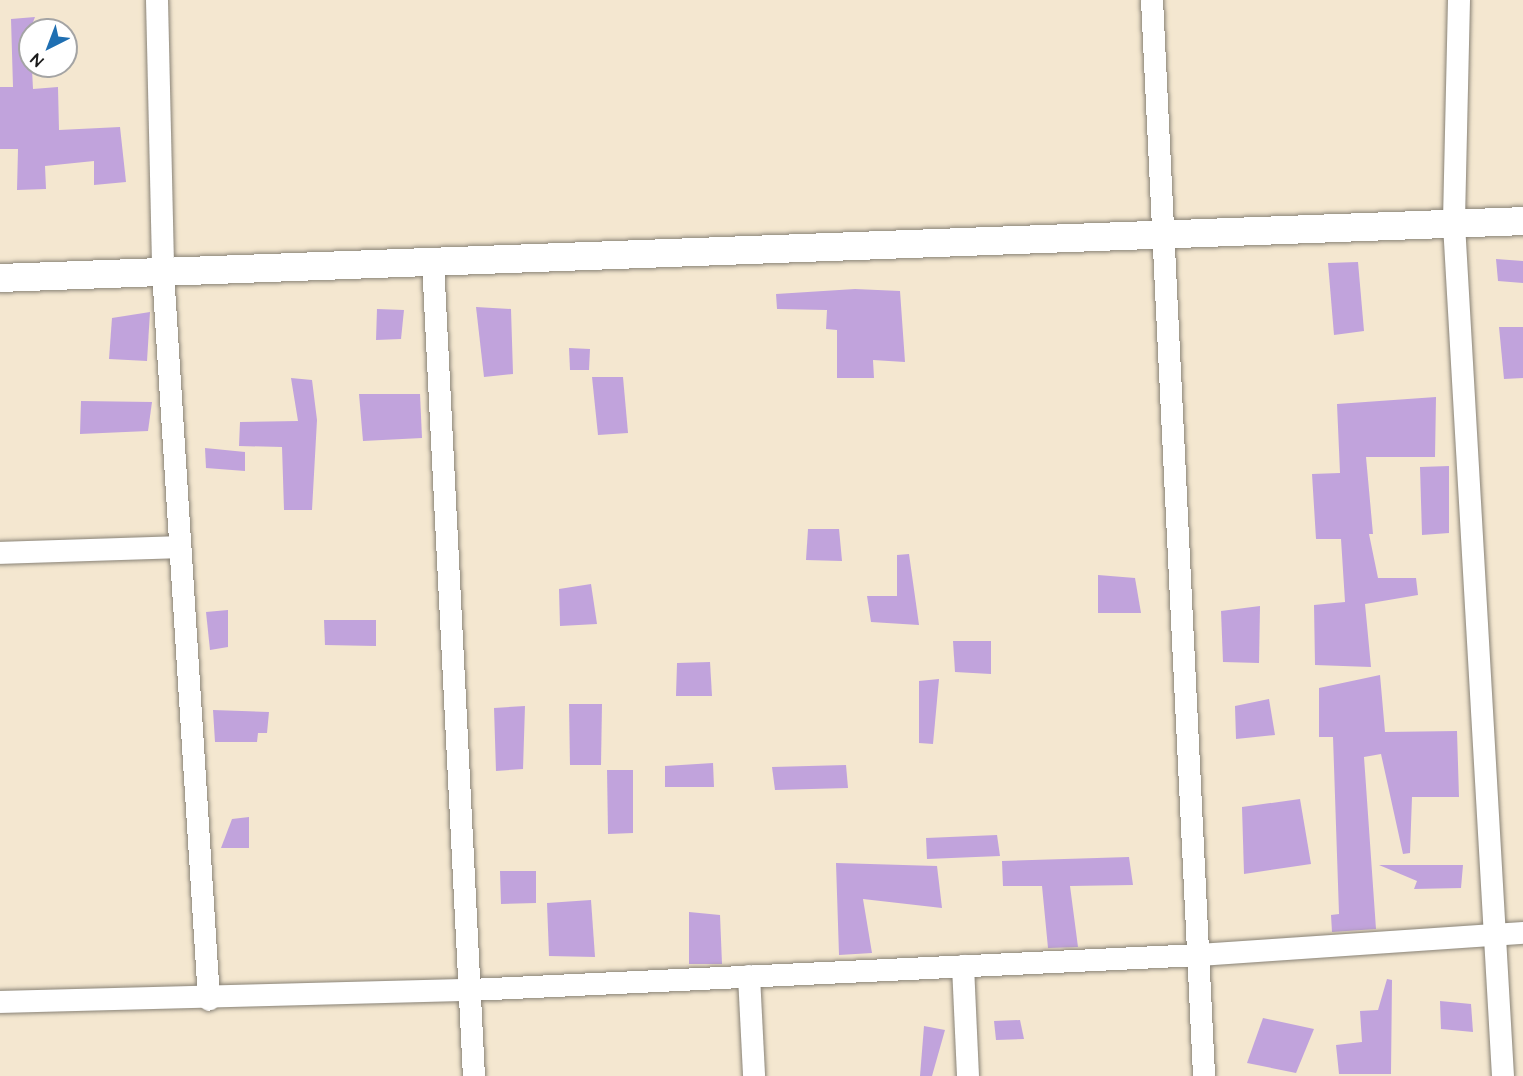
<!DOCTYPE html>
<html>
<head>
<meta charset="utf-8">
<style>
  body { margin:0 }
  #map { position:relative; width:1523px; height:1076px; overflow:hidden; background:#f4e7d0; font-family:"Architects Daughter",sans-serif }
  div>[style] { position:absolute }
  [style*='--x'] { left:calc(var(--x)*1px); top:calc(var(--y)*1px); width:calc(var(--w)*1px); rotate:calc(var(--a)*1deg) }
  .building>* { inset:0; background:#c1a3dc }
  .roads { filter:drop-shadow(0 0 2px #888276) drop-shadow(0 0 2px #888276) }
  .minor>* { height:22px; margin:-11px; padding:0 11px; transform-origin:11px; border-radius:11px; background:#fff }
  .tertiary>* { height:28px; margin:-14px; padding:0 14px; transform-origin:14px; border-radius:14px; background:#fff }
  span { translate:-50% -50%; white-space:nowrap; text-align:center; line-height:1.15; -webkit-text-stroke:5px #fff; paint-order:stroke }
  .north { position:absolute; left:18px; top:18px; width:60px; height:60px; box-sizing:border-box; background:#fff; border:2px solid #a4a4a4; border-radius:50%; rotate:222deg; font-size:16px; font-weight:700; line-height:24px; text-align:center; color:#1c1c1c }
  .north::after { content:''; display:block; margin:auto; width:21px; height:27px; background:#1f6fb2; clip-path:polygon(50% 0,100% 100%,50% 72%,0 100%) }
</style>
</head>
<body>
<div id="map">
  <div class="building">
    <div style="clip-path:polygon(35px 17px,30px 30px,33px 89px,58px 87px,59px 130px,120px 127px,126px 182px,94px 185px,94px 161px,45px 166px,46px 189px,17px 190px,18px 149px,0 149px,0 87px,13px 87px,11px 19px)"></div>
    <div style="clip-path:polygon(1496px 259px,1523px 261px,1523px 283px,1498px 281px)"></div>
    <div style="clip-path:polygon(1358px 262px,1364px 331px,1334px 335px,1328px 263px)"></div>
    <div style="clip-path:polygon(855px 289px,900px 291px,905px 362px,873px 360px,874px 378px,837px 378px,837px 330px,826px 329px,827px 310px,777px 309px,776px 294px)"></div>
    <div style="clip-path:polygon(476px 307px,511px 309px,513px 374px,484px 377px)"></div>
    <div style="clip-path:polygon(377px 309px,404px 310px,401px 339px,376px 340px)"></div>
    <div style="clip-path:polygon(150px 312px,147px 361px,109px 359px,112px 318px)"></div>
    <div style="clip-path:polygon(1499px 327px,1523px 327px,1523px 378px,1504px 379px)"></div>
    <div style="clip-path:polygon(569px 348px,590px 349px,589px 370px,570px 370px)"></div>
    <div style="clip-path:polygon(592px 377px,623px 377px,628px 433px,598px 435px)"></div>
    <div style="clip-path:polygon(291px 378px,312px 380px,317px 420px,312px 510px,284px 510px,282px 447px,239px 446px,240px 422px,298px 421px)"></div>
    <div style="clip-path:polygon(359px 394px,420px 394px,422px 438px,363px 441px)"></div>
    <div style="clip-path:polygon(1436px 397px,1435px 457px,1366px 457px,1373px 534px,1369px 534px,1378px 578px,1416px 578px,1418px 595px,1365px 604px,1371px 667px,1315px 665px,1314px 605px,1345px 602px,1341px 539px,1316px 539px,1312px 474px,1340px 473px,1337px 404px)"></div>
    <div style="clip-path:polygon(81px 401px,152px 402px,148px 431px,80px 434px)"></div>
    <div style="clip-path:polygon(205px 448px,245px 452px,245px 471px,206px 468px)"></div>
    <div style="clip-path:polygon(1449px 466px,1449px 533px,1422px 535px,1420px 467px)"></div>
    <div style="clip-path:polygon(808px 529px,839px 529px,842px 561px,806px 560px)"></div>
    <div style="clip-path:polygon(909px 554px,919px 625px,871px 622px,867px 596px,897px 596px,897px 555px)"></div>
    <div style="clip-path:polygon(1098px 575px,1135px 578px,1141px 613px,1098px 613px)"></div>
    <div style="clip-path:polygon(591px 584px,597px 624px,560px 626px,559px 589px)"></div>
    <div style="clip-path:polygon(1260px 606px,1259px 663px,1223px 662px,1221px 611px)"></div>
    <div style="clip-path:polygon(228px 610px,228px 647px,210px 650px,206px 612px)"></div>
    <div style="clip-path:polygon(324px 620px,376px 620px,376px 646px,325px 645px)"></div>
    <div style="clip-path:polygon(953px 641px,991px 641px,991px 674px,955px 672px)"></div>
    <div style="clip-path:polygon(710px 662px,712px 696px,676px 696px,677px 663px)"></div>
    <div style="clip-path:polygon(1380px 675px,1385px 732px,1457px 731px,1459px 797px,1412px 797px,1410px 853px,1403px 854px,1381px 754px,1364px 757px,1376px 929px,1332px 932px,1331px 915px,1339px 914px,1333px 737px,1319px 737px,1319px 688px)"></div>
    <div style="clip-path:polygon(939px 679px,933px 744px,919px 743px,919px 681px)"></div>
    <div style="clip-path:polygon(1269px 699px,1275px 735px,1236px 739px,1235px 706px)"></div>
    <div style="clip-path:polygon(569px 704px,602px 704px,601px 765px,570px 765px)"></div>
    <div style="clip-path:polygon(525px 706px,523px 769px,496px 771px,494px 708px)"></div>
    <div style="clip-path:polygon(213px 710px,269px 712px,267px 733px,258px 733px,257px 742px,215px 742px)"></div>
    <div style="clip-path:polygon(713px 763px,714px 787px,665px 787px,665px 766px)"></div>
    <div style="clip-path:polygon(846px 765px,848px 788px,775px 790px,772px 767px)"></div>
    <div style="clip-path:polygon(607px 770px,633px 770px,633px 833px,608px 834px)"></div>
    <div style="clip-path:polygon(1300px 799px,1311px 864px,1244px 874px,1242px 807px)"></div>
    <div style="clip-path:polygon(249px 817px,249px 848px,221px 848px,232px 819px)"></div>
    <div style="clip-path:polygon(997px 835px,1000px 856px,927px 859px,926px 838px)"></div>
    <div style="clip-path:polygon(1129px 857px,1133px 885px,1070px 886px,1078px 947px,1048px 948px,1042px 886px,1003px 886px,1002px 861px)"></div>
    <div style="clip-path:polygon(836px 863px,937px 866px,942px 908px,863px 899px,872px 953px,839px 955px)"></div>
    <div style="clip-path:polygon(1379px 865px,1463px 865px,1461px 888px,1414px 889px,1417px 881px)"></div>
    <div style="clip-path:polygon(500px 871px,536px 871px,536px 903px,501px 904px)"></div>
    <div style="clip-path:polygon(591px 900px,595px 957px,549px 956px,547px 903px)"></div>
    <div style="clip-path:polygon(689px 912px,720px 915px,722px 964px,689px 964px)"></div>
    <div style="clip-path:polygon(1387px 979px,1392px 980px,1391px 1074px,1339px 1074px,1336px 1045px,1362px 1042px,1360px 1011px,1378px 1010px)"></div>
    <div style="clip-path:polygon(1440px 1001px,1471px 1004px,1473px 1032px,1441px 1029px)"></div>
    <div style="clip-path:polygon(1263px 1018px,1314px 1029px,1296px 1073px,1247px 1063px)"></div>
    <div style="clip-path:polygon(1020px 1020px,1024px 1039px,996px 1040px,994px 1021px)"></div>
    <div style="clip-path:polygon(924px 1026px,945px 1030px,932px 1076px,920px 1076px)"></div>
  </div>
  <div class="roads">
    <div class="minor">
      <div style="--x:157;--y:0;--w:272;--a:88.7"></div>
      <div style="--x:163;--y:272;--w:729;--a:86.38"></div>
      <div style="--x:1152;--y:0;--w:1077;--a:87.23"></div>
      <div style="--x:1459;--y:0;--w:224;--a:91.3"></div>
      <div style="--x:1454;--y:224;--w:853;--a:86.71"></div>
      <div style="--x:433;--y:262;--w:815;--a:87.12"></div>
      <div style="--x:0;--y:553;--w:180;--a:-1.9"></div>
      <div style="--x:963;--y:966;--w:110;--a:87.4"></div>
      <div style="--x:749;--y:976;--w:100;--a:87.1"></div>
      <div style="--x:0;--y:1002;--w:471;--a:-1.5"></div>
      <div style="--x:471;--y:990;--w:729;--a:-2.75"></div>
      <div style="--x:1199;--y:955;--w:325;--a:-3.9"></div>
    </div>
    <div class="tertiary">
      <div style="--x:0;--y:278;--w:1524;--a:-2.14"></div>
    </div>
  </div>
  <div class="north">N</div>
</div>
</body>
</html>
